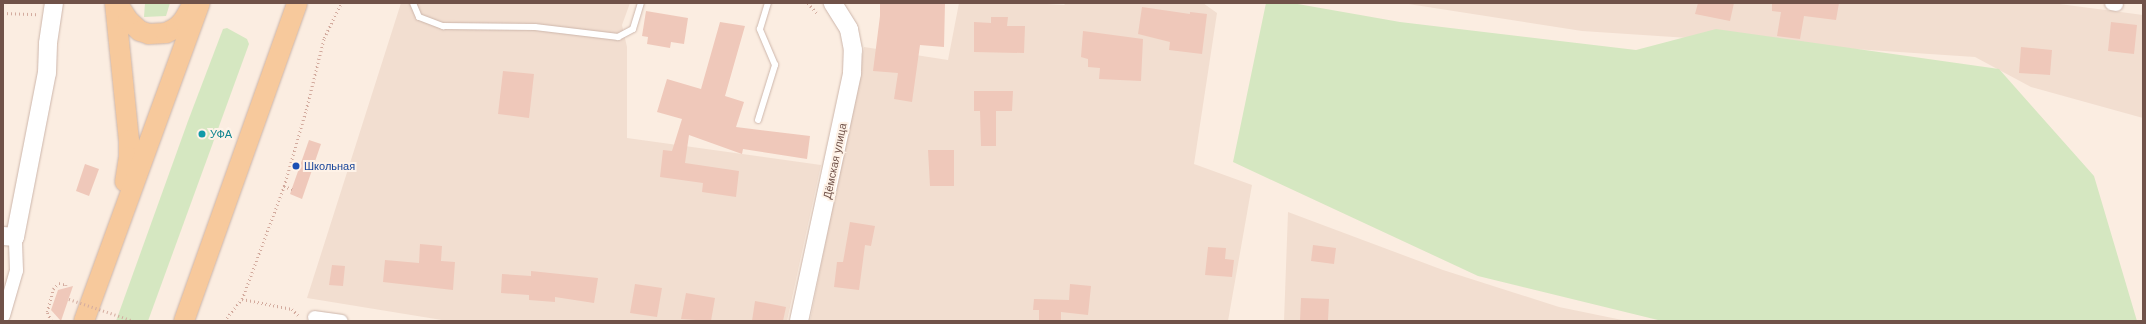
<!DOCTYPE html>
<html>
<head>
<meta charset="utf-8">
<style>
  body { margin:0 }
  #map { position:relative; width:2146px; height:324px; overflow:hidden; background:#fbede1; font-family:Helvetica,sans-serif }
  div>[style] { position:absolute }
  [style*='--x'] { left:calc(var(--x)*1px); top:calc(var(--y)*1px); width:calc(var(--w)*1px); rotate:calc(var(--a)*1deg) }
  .residential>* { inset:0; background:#f2ded0 }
  .green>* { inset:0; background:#d5e7c1 }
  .building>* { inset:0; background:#efc8ba }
  .path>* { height:2.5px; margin-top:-1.25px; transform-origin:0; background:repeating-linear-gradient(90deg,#d3ab9e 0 1px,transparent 0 4px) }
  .roads { filter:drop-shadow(0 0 1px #cdb6ab) drop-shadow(0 0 1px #cdb6ab) }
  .lane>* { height:6px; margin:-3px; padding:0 3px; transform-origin:3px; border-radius:3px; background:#fff }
  .street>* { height:13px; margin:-6.5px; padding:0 6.5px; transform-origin:6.5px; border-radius:6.5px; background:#fff }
  .secondary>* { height:18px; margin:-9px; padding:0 9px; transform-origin:9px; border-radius:9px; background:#fff }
  .primary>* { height:20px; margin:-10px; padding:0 10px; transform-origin:10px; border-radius:10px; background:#f7c99c }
  .path-bridge>* { height:2.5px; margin-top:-1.25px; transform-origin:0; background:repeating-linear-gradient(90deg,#d3ab9e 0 1px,transparent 0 4px) }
  .dots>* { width:11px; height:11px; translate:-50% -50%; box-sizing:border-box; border:2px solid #fef2e7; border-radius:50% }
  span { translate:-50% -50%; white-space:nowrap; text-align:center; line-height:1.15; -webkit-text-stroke:4px #fef2e7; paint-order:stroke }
  .culture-label { font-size:11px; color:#0d838f }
  .left { translate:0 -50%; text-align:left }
  .street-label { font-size:11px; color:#705249 }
  .transit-label { font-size:11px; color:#164399 }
  .frame { position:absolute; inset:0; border:4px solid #705249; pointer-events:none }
</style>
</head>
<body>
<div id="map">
  <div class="residential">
    <div style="clip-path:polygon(401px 3px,630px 3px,622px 25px,627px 47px,627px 138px,821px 165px,787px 321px,448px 321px,307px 298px)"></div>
    <div style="clip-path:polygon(959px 3px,1029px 3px,1064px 5px,1066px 3px,1203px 3px,1217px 13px,1194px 164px,1252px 185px,1228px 321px,810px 321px,864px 47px,948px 60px)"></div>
    <div style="clip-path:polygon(1402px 3px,2052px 3px,2143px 15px,2143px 118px,2031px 87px,1975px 57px,1582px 31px)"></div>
    <div style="clip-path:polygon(1288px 212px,1443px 270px,1559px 307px,1627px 321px,1284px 321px)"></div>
  </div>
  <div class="green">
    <div style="clip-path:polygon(145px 3px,170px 3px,166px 16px,144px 17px)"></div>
    <div style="clip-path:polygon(1266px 3px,1292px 3px,1400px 22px,1636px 50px,1716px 29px,1999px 69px,2094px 176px,2137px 321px,1662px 321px,1478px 276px,1233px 162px)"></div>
    <div style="clip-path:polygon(227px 28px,247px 39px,249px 44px,148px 321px,116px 321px,188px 121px,223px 29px)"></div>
  </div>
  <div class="building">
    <div style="clip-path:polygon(880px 3px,945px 3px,944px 47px,920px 45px,912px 102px,894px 99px,898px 73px,873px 71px,880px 16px)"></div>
    <div style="clip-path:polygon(1698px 3px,1734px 3px,1730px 21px,1695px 14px)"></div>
    <div style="clip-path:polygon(1772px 3px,1839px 3px,1836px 20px,1804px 16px,1800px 39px,1777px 36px,1781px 12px,1772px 11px)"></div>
    <div style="clip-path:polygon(1142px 7px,1190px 14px,1190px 12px,1207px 14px,1202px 54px,1169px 50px,1170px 42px,1138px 34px)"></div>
    <div style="clip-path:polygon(646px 11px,688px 18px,684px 44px,671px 42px,670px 48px,647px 44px,648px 37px,642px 36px)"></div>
    <div style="clip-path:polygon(991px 17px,1008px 17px,1007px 26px,1025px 26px,1024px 53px,974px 52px,974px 22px,991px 23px)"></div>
    <div style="clip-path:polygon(720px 22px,745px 26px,725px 96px,744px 102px,736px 127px,810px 136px,807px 159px,743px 149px,742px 154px,689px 135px,685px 163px,739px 171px,736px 197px,702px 192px,703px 183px,660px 177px,663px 150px,672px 151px,682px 119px,657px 112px,667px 79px,701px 89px)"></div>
    <div style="clip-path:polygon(2111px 22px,2137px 25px,2134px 54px,2108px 51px)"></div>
    <div style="clip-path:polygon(1083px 31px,1143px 39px,1141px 81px,1099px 79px,1100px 68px,1088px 67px,1088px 59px,1081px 57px)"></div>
    <div style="clip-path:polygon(2021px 47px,2052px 50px,2050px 75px,2019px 73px)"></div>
    <div style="clip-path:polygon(503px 71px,534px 74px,529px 118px,498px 114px)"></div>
    <div style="clip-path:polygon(974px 91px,1013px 91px,1012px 111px,996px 111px,996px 146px,981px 146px,980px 111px,974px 111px)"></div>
    <div style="clip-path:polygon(309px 140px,321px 144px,302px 199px,290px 194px)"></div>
    <div style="clip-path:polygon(928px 150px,954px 150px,954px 186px,930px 186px)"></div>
    <div style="clip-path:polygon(85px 164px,99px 169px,89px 196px,76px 191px)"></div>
    <div style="clip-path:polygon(850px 222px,875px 226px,871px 246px,865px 245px,859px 290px,834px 287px,837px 262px,843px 262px)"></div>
    <div style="clip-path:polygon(420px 244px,442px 246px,441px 261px,455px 262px,453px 290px,383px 282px,385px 260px,419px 263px)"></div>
    <div style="clip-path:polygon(1313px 245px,1336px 248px,1334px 264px,1311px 261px)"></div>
    <div style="clip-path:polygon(1208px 247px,1226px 248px,1225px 259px,1234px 260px,1232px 277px,1205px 275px)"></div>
    <div style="clip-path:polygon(332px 265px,345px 266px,343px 286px,329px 285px)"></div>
    <div style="clip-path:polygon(531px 271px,598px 278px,594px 303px,555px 297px,555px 302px,529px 300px,529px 295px,501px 293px,502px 274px,531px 276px)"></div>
    <div style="clip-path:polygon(635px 284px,662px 288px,657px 317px,630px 313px)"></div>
    <div style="clip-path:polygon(1070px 284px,1091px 286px,1088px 315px,1061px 312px,1061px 321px,1039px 321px,1039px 310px,1033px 310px,1034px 299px,1069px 300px)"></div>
    <div style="clip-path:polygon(73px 286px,61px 321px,51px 310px,58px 290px)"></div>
    <div style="clip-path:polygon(686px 293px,715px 298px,711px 321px,681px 319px)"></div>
    <div style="clip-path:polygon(1301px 298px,1329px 299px,1328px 321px,1300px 321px)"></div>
    <div style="clip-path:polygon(755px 301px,786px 307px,783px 321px,752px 321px)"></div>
  </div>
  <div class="path">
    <div style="--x:808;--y:3;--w:15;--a:48"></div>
    <div style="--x:3;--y:13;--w:34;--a:2"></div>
    <div style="--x:284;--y:186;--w:79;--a:-73.9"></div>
    <div style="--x:306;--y:110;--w:74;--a:-76"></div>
    <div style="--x:324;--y:38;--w:39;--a:-64"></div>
    <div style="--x:242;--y:299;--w:121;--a:-69.6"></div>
    <div style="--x:284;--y:186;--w:9;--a:21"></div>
    <div style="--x:51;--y:321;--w:10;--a:-114"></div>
    <div style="--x:47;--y:312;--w:24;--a:-75"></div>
    <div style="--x:53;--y:289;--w:8;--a:-45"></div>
    <div style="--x:59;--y:283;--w:7;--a:16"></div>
    <div style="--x:66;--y:285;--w:3;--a:90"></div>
    <div style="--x:224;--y:321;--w:28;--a:-51"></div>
    <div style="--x:242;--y:299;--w:51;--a:11.3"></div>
    <div style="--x:292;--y:309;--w:11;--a:45"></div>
  </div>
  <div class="roads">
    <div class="lane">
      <div style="--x:413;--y:3;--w:15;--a:67"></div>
      <div style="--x:419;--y:17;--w:26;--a:21"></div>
      <div style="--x:443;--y:26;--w:92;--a:0.6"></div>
      <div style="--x:535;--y:27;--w:84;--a:6.9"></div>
      <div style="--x:618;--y:37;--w:17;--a:-28"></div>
      <div style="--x:633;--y:29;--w:27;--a:-73"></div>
      <div style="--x:758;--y:120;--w:58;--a:-72.8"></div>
      <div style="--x:775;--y:65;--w:39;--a:-113"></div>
      <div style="--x:760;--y:29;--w:27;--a:-73"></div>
    </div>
    <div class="street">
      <div style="--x:2111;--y:3;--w:5;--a:11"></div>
      <div style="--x:3;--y:315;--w:47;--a:-73.9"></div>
      <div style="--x:16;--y:270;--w:33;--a:-92"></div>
      <div style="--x:314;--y:317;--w:27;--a:8"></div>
    </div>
    <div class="secondary">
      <div style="--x:3;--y:236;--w:12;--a:5"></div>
      <div style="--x:15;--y:237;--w:167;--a:-79"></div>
      <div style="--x:47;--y:73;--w:30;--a:-88"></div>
      <div style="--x:48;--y:43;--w:40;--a:-81.5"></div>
      <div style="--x:799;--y:321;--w:254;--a:-77.9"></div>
      <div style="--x:852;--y:73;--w:23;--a:-88"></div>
      <div style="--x:853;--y:50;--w:21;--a:-101"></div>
      <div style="--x:849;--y:29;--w:31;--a:-122"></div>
    </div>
    <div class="primary">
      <div style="--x:115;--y:3;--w:138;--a:84.2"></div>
      <div style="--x:129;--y:140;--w:17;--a:90"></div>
      <div style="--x:129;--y:157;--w:25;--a:99"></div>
      <div style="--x:117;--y:3;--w:20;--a:57"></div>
      <div style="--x:128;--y:20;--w:16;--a:43"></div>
      <div style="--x:140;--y:31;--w:9;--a:18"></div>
      <div style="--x:149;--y:34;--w:17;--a:-3"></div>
      <div style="--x:166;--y:33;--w:11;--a:-27"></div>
      <div style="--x:176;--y:28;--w:10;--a:-45"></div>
      <div style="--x:183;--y:21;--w:16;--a:-60"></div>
      <div style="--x:84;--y:321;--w:338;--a:-70"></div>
      <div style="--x:184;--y:321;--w:337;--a:-70.4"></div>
    </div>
  </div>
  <div class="path-bridge">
    <div style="--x:69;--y:299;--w:69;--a:18.7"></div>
  </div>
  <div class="dots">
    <div style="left:202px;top:134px;background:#0f9aa8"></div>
    <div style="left:296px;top:166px;background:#1a4fb4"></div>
  </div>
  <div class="culture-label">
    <span class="left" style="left:210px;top:134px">УФА</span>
  </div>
  <div class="street-label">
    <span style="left:835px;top:161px;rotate:-78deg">Дёмская улица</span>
  </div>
  <div class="transit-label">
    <span class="left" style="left:304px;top:166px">Школьная</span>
  </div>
  <div class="frame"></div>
</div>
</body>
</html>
